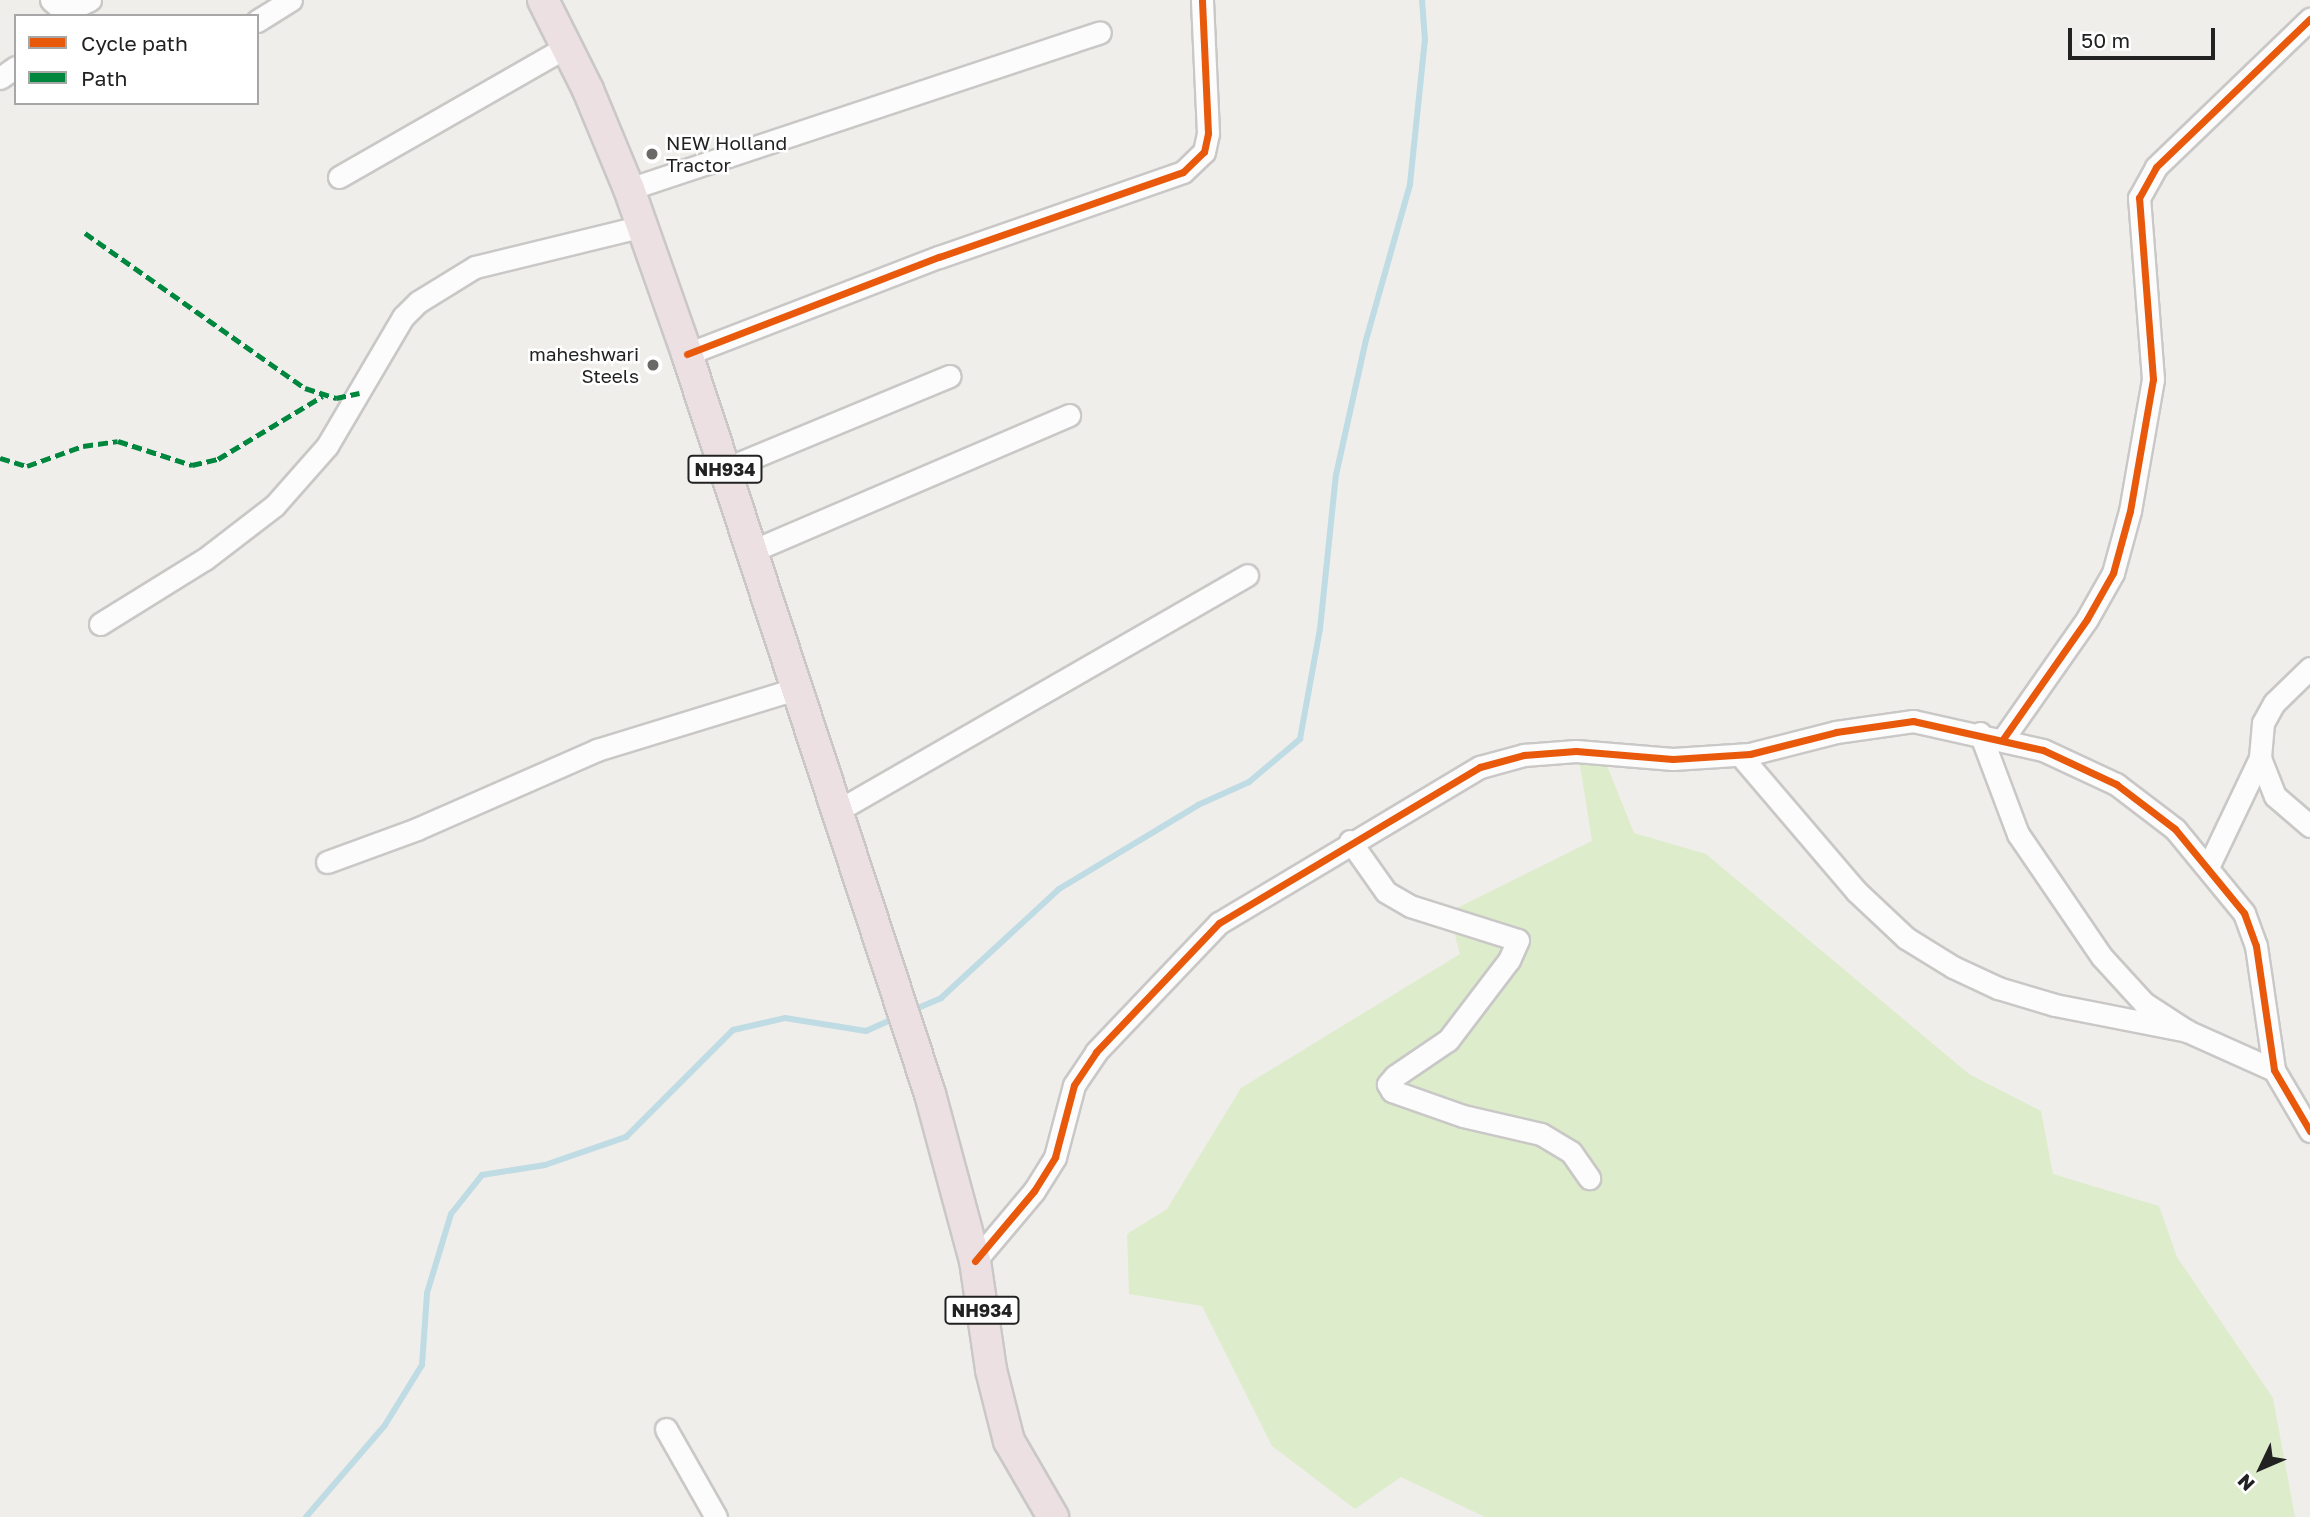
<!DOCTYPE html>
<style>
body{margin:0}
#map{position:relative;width:2310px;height:1517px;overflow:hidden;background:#f0eeeb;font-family:"Golos Text",sans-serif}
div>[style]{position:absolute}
.grass>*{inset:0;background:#ddeccb}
.stream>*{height:6px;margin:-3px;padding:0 3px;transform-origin:3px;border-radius:3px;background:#bfdbe3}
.roads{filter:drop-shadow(2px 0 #c9c8c7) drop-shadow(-2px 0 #c9c8c7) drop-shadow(0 2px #c9c8c7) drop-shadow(0 -2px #c9c8c7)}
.minor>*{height:21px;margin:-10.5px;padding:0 10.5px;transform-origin:10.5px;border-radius:10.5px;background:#fdfcfc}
.highway>*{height:30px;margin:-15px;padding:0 15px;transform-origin:15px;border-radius:15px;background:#ece0e2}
.quiet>*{height:5px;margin-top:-2.5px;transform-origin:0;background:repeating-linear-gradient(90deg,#00873e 0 10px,transparent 0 15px)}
.cycleway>*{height:7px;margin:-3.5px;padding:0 3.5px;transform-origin:3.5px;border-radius:3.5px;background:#e8590c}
.dots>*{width:19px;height:19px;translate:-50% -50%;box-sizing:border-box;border:4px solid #fff;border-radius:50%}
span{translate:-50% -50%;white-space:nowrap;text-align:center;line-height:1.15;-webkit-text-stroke:5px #fff;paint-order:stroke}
.shield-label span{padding:2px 5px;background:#fff;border:2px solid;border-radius:5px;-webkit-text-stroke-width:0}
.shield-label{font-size:18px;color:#222;font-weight:700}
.poi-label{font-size:19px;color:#222}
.left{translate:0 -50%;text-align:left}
.right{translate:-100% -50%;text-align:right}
.legend{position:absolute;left:14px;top:14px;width:245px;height:91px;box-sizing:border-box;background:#fff;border:2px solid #a7a7a7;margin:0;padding:9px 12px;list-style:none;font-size:21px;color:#222}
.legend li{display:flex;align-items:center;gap:14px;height:35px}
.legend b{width:35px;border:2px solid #a7a7a7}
.north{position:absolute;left:2226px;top:1433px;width:70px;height:70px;-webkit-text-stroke:5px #fff;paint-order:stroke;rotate:226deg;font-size:19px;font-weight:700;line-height:28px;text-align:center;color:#222}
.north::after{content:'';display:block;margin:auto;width:24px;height:32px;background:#222;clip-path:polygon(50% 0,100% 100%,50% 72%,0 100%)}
.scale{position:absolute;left:2068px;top:28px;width:147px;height:32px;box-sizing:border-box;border:4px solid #222;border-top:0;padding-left:9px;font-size:21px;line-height:24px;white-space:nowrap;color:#222;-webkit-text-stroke:5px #fff;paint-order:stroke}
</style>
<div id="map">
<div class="grass">
<div style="clip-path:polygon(1604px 758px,1634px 833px,1706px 854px,1969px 1074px,2041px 1111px,2053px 1174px,2159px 1206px,2177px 1257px,2273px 1398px,2295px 1517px,1485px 1517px,1401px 1477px,1355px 1509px,1272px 1446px,1202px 1306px,1129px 1294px,1127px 1234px,1167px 1209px,1241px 1088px,1460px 954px,1449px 912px,1592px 841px,1579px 759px)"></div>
</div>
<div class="stream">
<div style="left:911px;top:1011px;width:33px;rotate:-23deg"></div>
<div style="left:941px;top:998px;width:161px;rotate:-42.7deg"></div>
<div style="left:1059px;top:889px;width:162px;rotate:-31.1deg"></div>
<div style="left:1198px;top:805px;width:56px;rotate:-24.3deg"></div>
<div style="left:1249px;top:782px;width:67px;rotate:-40.1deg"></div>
<div style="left:1300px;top:739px;width:112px;rotate:-79.7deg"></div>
<div style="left:1320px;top:629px;width:155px;rotate:-84.1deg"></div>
<div style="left:1336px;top:475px;width:138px;rotate:-77.5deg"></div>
<div style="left:1366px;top:340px;width:162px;rotate:-74.2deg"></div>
<div style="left:1410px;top:184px;width:145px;rotate:-84.1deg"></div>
<div style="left:1425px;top:40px;width:40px;rotate:-94.3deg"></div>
<div style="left:306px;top:1517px;width:121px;rotate:-49.3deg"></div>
<div style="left:385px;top:1425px;width:70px;rotate:-58.3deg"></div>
<div style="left:422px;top:1365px;width:72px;rotate:-86deg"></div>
<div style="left:427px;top:1293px;width:83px;rotate:-73.1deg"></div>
<div style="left:451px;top:1214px;width:50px;rotate:-51.5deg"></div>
<div style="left:482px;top:1175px;width:64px;rotate:-9deg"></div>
<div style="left:545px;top:1165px;width:86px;rotate:-19.1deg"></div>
<div style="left:626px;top:1137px;width:151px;rotate:-45deg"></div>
<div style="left:733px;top:1030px;width:53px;rotate:-13deg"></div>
<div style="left:785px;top:1018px;width:82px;rotate:9.1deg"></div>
<div style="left:866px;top:1031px;width:35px;rotate:-24deg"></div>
</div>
<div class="roads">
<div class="minor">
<div style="left:51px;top:0;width:18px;rotate:41deg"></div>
<div style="left:65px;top:12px;width:28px;rotate:-26deg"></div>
<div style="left:257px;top:21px;width:40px;rotate:-32deg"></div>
<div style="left:0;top:78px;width:19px;rotate:-35deg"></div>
<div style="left:339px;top:177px;width:262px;rotate:-29.8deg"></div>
<div style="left:629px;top:189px;width:496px;rotate:-18.4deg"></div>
<div style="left:687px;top:354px;width:270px;rotate:-21.1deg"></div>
<div style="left:939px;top:257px;width:258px;rotate:-19.2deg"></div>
<div style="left:1183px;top:172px;width:29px;rotate:-44deg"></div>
<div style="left:1204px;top:152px;width:19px;rotate:-78deg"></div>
<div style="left:1208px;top:133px;width:133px;rotate:-92.6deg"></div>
<div style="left:725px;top:469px;width:243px;rotate:-22.5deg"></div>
<div style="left:752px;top:551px;width:345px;rotate:-23.2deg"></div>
<div style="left:100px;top:624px;width:123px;rotate:-31.8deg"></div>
<div style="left:205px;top:559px;width:88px;rotate:-37.6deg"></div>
<div style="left:275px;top:505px;width:79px;rotate:-48.6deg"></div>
<div style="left:327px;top:446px;width:150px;rotate:-59.5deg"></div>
<div style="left:403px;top:317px;width:21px;rotate:-45deg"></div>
<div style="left:418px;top:302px;width:67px;rotate:-31.6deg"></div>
<div style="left:475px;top:267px;width:173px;rotate:-13.7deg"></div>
<div style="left:2310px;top:668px;width:50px;rotate:135.8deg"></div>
<div style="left:2274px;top:703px;width:23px;rotate:119deg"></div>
<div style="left:2263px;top:723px;width:35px;rotate:95deg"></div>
<div style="left:2260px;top:758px;width:41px;rotate:68.5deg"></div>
<div style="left:2275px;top:796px;width:46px;rotate:40.6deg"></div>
<div style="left:1980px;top:733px;width:108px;rotate:69.4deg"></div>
<div style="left:2018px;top:834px;width:149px;rotate:55.7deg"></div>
<div style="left:2102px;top:957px;width:62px;rotate:47.6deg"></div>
<div style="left:2144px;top:1003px;width:51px;rotate:33.1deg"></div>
<div style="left:2187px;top:1031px;width:95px;rotate:24.1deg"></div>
<div style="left:2003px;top:739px;width:146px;rotate:-55deg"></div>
<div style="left:2087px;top:619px;width:53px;rotate:-60.5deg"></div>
<div style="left:2113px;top:573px;width:64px;rotate:-74.7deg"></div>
<div style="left:2130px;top:511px;width:134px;rotate:-80.1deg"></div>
<div style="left:2153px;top:379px;width:182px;rotate:-94.4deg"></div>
<div style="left:2139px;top:198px;width:35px;rotate:-61deg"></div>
<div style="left:2156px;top:167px;width:214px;rotate:-43.9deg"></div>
<div style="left:1740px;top:755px;width:179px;rotate:49.5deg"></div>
<div style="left:1856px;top:891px;width:69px;rotate:43.2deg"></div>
<div style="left:1906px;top:938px;width:55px;rotate:31.7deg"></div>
<div style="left:1953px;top:967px;width:50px;rotate:25deg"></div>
<div style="left:1998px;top:988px;width:59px;rotate:16.6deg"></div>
<div style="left:2055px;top:1005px;width:135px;rotate:11.1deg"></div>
<div style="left:837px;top:811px;width:473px;rotate:-29.9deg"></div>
<div style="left:1350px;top:841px;width:62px;rotate:54.8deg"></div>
<div style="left:1386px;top:892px;width:28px;rotate:30deg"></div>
<div style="left:1410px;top:906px;width:113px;rotate:17.5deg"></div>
<div style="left:1518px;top:940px;width:22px;rotate:114deg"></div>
<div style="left:1509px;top:960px;width:101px;rotate:127.3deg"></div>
<div style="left:1448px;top:1040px;width:64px;rotate:145.8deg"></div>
<div style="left:1395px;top:1076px;width:11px;rotate:131deg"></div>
<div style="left:1388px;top:1084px;width:8px;rotate:60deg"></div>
<div style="left:1392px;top:1091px;width:75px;rotate:19.4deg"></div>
<div style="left:1463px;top:1116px;width:80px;rotate:13deg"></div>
<div style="left:1541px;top:1134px;width:35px;rotate:31deg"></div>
<div style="left:1571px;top:1152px;width:32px;rotate:55deg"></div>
<div style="left:327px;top:862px;width:96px;rotate:-20.1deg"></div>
<div style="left:417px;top:829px;width:197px;rotate:-23.7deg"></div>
<div style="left:597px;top:750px;width:211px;rotate:-17.1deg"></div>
<div style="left:2209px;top:865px;width:119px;rotate:-64.5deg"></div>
<div style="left:975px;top:1261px;width:92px;rotate:-49.9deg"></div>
<div style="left:1034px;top:1191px;width:40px;rotate:-58deg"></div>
<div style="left:1055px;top:1157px;width:74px;rotate:-75.2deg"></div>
<div style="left:1074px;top:1085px;width:40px;rotate:-56deg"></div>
<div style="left:1096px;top:1052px;width:178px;rotate:-46.4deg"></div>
<div style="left:1219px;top:923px;width:304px;rotate:-30.9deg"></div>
<div style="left:1480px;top:767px;width:46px;rotate:-15.3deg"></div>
<div style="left:1524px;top:755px;width:52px;rotate:-4.4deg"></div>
<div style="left:1576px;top:751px;width:97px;rotate:4.7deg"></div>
<div style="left:1673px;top:759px;width:77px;rotate:-3.7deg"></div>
<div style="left:1750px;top:754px;width:89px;rotate:-14.3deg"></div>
<div style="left:1836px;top:732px;width:78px;rotate:-8.1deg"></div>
<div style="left:1913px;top:721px;width:133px;rotate:12.6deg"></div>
<div style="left:2043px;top:750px;width:81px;rotate:25deg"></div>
<div style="left:2116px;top:784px;width:74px;rotate:37.3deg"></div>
<div style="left:2175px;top:829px;width:109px;rotate:50.6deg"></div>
<div style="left:2244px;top:913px;width:35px;rotate:70deg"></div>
<div style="left:2256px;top:946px;width:125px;rotate:81.7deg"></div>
<div style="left:2274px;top:1070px;width:71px;rotate:59.5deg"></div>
<div style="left:666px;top:1429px;width:101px;rotate:60.4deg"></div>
</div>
<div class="highway">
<div style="left:543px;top:0;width:101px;rotate:63.4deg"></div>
<div style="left:588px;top:90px;width:107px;rotate:67.5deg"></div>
<div style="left:629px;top:189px;width:175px;rotate:70.6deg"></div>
<div style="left:687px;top:354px;width:779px;rotate:71.82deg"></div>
<div style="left:930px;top:1094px;width:173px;rotate:74.9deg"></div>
<div style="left:975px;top:1261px;width:110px;rotate:81.6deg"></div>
<div style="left:991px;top:1370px;width:73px;rotate:75.8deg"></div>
<div style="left:1009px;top:1441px;width:88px;rotate:59.9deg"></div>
</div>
</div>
<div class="quiet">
<div style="left:85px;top:233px;width:269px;rotate:35.2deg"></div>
<div style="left:305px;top:388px;width:33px;rotate:18deg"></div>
<div style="left:336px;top:398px;width:24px;rotate:-12deg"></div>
<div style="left:0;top:458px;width:28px;rotate:17deg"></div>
<div style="left:27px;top:466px;width:59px;rotate:-19.7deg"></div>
<div style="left:83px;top:446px;width:35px;rotate:-8deg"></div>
<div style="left:118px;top:441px;width:78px;rotate:18deg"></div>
<div style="left:192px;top:465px;width:27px;rotate:-13deg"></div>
<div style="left:218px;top:459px;width:122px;rotate:-31deg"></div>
</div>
<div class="cycleway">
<div style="left:687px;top:354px;width:270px;rotate:-21.1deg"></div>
<div style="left:939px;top:257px;width:258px;rotate:-19.2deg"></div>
<div style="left:1183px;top:172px;width:29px;rotate:-44deg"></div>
<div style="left:1204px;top:152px;width:19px;rotate:-78deg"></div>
<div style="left:1208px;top:133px;width:133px;rotate:-92.6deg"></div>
<div style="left:2003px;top:739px;width:146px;rotate:-55deg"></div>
<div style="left:2087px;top:619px;width:53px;rotate:-60.5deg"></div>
<div style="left:2113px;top:573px;width:64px;rotate:-74.7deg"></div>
<div style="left:2130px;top:511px;width:134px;rotate:-80.1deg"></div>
<div style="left:2153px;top:379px;width:182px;rotate:-94.4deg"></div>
<div style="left:2139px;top:198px;width:35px;rotate:-61deg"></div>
<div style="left:2156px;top:167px;width:214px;rotate:-43.9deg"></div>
<div style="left:975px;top:1261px;width:92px;rotate:-49.9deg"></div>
<div style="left:1034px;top:1191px;width:40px;rotate:-58deg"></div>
<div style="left:1055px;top:1157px;width:74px;rotate:-75.2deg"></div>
<div style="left:1074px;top:1085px;width:40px;rotate:-56deg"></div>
<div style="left:1096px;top:1052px;width:178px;rotate:-46.4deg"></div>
<div style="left:1219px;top:923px;width:304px;rotate:-30.9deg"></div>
<div style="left:1480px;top:767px;width:46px;rotate:-15.3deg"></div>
<div style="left:1524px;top:755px;width:52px;rotate:-4.4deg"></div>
<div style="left:1576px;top:751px;width:97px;rotate:4.7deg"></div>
<div style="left:1673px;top:759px;width:77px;rotate:-3.7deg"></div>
<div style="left:1750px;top:754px;width:89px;rotate:-14.3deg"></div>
<div style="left:1836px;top:732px;width:78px;rotate:-8.1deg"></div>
<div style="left:1913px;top:721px;width:133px;rotate:12.6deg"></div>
<div style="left:2043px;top:750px;width:81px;rotate:25deg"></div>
<div style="left:2116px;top:784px;width:74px;rotate:37.3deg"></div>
<div style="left:2175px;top:829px;width:109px;rotate:50.6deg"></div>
<div style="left:2244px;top:913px;width:35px;rotate:70deg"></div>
<div style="left:2256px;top:946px;width:125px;rotate:81.7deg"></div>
<div style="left:2274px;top:1070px;width:71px;rotate:59.5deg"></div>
</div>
<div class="dots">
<div style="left:652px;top:154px;background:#6a6968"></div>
<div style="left:653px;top:365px;background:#6a6968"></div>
</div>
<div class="shield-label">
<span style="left:725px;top:469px">NH934</span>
<span style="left:982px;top:1310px">NH934</span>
</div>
<div class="poi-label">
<span class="left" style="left:666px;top:154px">NEW Holland<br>Tractor</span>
<span class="right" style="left:639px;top:365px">maheshwari<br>Steels</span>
</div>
<ul class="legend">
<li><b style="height:9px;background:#e8590c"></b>Cycle path</li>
<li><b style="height:9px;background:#00873e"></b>Path</li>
</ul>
<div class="north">N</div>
<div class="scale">50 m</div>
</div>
